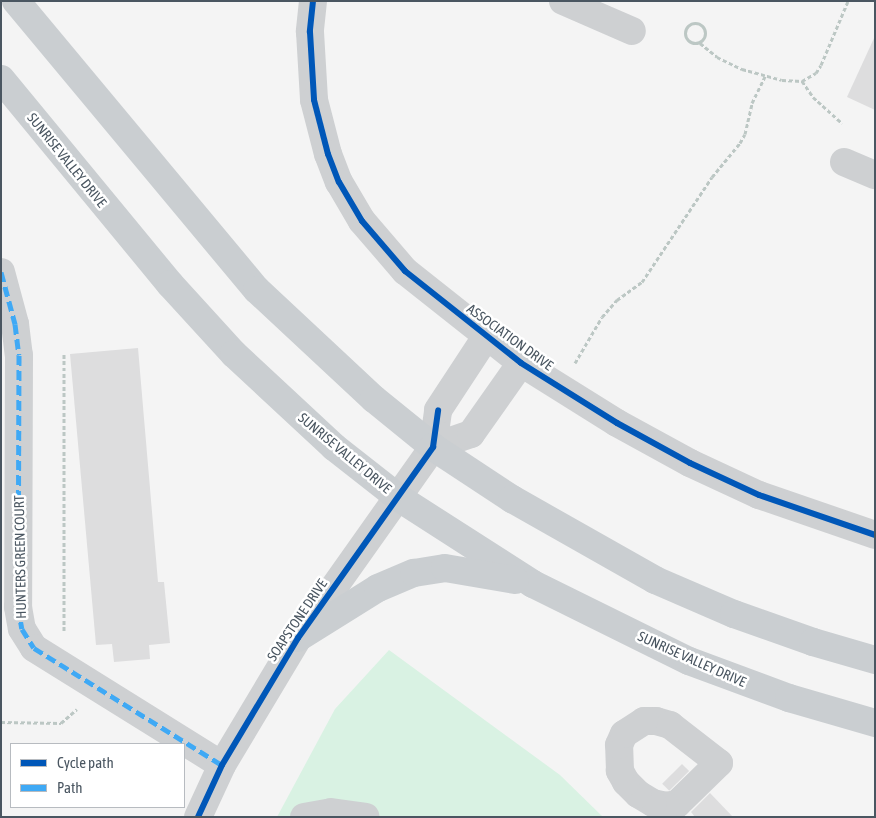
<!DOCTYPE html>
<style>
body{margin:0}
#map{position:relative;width:876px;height:818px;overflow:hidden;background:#f4f4f4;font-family:"Asap Condensed",sans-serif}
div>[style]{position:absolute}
.green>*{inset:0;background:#d9f2e3}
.building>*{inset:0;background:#ddddde;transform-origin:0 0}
.path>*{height:3px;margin-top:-1.5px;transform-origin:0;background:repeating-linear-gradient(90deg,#bcc7c4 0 4px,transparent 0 6.5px)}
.path>.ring{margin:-1.5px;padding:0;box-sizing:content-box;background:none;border:3px solid #bcc7c4;border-radius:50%}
.minor>*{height:28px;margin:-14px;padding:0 14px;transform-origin:14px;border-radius:14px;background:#ced0d2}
.major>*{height:28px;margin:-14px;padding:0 14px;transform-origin:14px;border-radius:14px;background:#caced1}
.quiet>*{height:5px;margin-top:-2.5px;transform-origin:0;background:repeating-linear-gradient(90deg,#3fa9f5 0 10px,transparent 0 15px)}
.cycleway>*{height:6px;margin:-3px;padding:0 3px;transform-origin:3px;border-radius:3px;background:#0057b8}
span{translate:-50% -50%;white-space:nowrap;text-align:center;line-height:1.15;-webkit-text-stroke:5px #fff;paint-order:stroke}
.street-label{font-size:14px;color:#4a5661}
.frame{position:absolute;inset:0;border:2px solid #4a5661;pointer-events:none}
.legend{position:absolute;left:10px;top:743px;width:175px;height:65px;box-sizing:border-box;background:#fff;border:1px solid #b7bbc0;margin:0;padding:6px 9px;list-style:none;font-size:15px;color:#4a5661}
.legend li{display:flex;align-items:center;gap:10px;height:25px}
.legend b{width:25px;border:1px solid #b7bbc0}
</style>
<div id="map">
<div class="green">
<div style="clip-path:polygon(389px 650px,560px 775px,603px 817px,277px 817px,335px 709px)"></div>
</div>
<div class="building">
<div style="clip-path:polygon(875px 36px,875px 110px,847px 97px)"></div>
<div style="clip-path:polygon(138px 348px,158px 582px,164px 582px,170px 643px,149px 645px,150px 659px,114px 662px,112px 644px,96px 645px,70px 354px)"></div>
<div style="left:682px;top:764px;width:10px;height:28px;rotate:45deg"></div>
<div style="clip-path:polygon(710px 793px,733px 817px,695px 817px,691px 812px)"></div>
</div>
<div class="path">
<div class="ring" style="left:685px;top:23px;width:17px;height:17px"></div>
<div style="left:700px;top:43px;width:22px;rotate:39deg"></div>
<div style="left:717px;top:57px;width:28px;rotate:26deg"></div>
<div style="left:742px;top:69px;width:41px;rotate:15.4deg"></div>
<div style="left:782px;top:80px;width:20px;rotate:3deg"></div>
<div style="left:802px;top:81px;width:16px;rotate:-30deg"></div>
<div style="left:816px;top:73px;width:9px;rotate:-58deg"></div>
<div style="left:821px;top:65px;width:69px;rotate:-67.1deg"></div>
<div style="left:802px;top:81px;width:19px;rotate:55deg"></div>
<div style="left:813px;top:97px;width:39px;rotate:42deg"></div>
<div style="left:64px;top:354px;width:277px;rotate:90deg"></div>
<div style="left:575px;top:363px;width:53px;rotate:-59.6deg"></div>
<div style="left:602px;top:317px;width:23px;rotate:-49deg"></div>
<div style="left:617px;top:300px;width:31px;rotate:-36deg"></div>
<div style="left:642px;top:282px;width:126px;rotate:-56.3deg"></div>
<div style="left:712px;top:177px;width:44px;rotate:-50.5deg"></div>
<div style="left:740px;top:143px;width:10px;rotate:-61deg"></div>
<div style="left:745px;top:134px;width:32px;rotate:-77deg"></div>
<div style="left:752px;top:103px;width:30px;rotate:-64deg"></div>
<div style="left:1px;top:722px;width:60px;rotate:1deg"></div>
<div style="left:61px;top:723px;width:21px;rotate:-41deg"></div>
</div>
<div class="minor">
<div style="left:313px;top:1px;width:31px;rotate:96deg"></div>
<div style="left:310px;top:32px;width:68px;rotate:86.6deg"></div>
<div style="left:314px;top:100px;width:56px;rotate:75.5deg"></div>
<div style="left:328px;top:154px;width:30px;rotate:69deg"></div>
<div style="left:339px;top:182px;width:45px;rotate:59.5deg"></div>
<div style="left:362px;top:221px;width:66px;rotate:49.3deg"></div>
<div style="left:405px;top:271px;width:148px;rotate:38.4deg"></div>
<div style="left:521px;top:363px;width:113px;rotate:32deg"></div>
<div style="left:617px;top:423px;width:83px;rotate:28.7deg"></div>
<div style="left:690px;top:463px;width:76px;rotate:24.9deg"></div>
<div style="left:759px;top:495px;width:123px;rotate:19deg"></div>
<div style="left:563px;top:1px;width:75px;rotate:23.5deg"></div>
<div style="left:844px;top:162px;width:34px;rotate:23deg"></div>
<div style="left:1px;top:272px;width:54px;rotate:74.9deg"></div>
<div style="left:15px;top:324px;width:31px;rotate:83deg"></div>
<div style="left:19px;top:355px;width:252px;rotate:90.2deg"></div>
<div style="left:18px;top:607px;width:22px;rotate:80deg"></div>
<div style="left:22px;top:629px;width:22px;rotate:58deg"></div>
<div style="left:34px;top:648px;width:221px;rotate:31.9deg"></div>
<div style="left:433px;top:447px;width:40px;rotate:-18.9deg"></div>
<div style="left:471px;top:434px;width:87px;rotate:-54.8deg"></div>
<div style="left:644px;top:721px;width:12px"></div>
<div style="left:656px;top:721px;width:15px;rotate:16deg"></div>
<div style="left:670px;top:725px;width:62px;rotate:37.8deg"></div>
<div style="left:719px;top:763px;width:59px;rotate:135.7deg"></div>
<div style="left:677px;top:804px;width:11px;rotate:170deg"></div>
<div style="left:666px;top:806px;width:13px;rotate:-167deg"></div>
<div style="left:653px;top:803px;width:17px;rotate:-149deg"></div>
<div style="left:638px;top:794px;width:17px;rotate:-135deg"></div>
<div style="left:626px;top:782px;width:13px;rotate:-119deg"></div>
<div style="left:620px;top:771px;width:26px;rotate:-92deg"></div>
<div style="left:619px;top:745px;width:12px;rotate:-66deg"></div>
<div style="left:624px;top:734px;width:24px;rotate:-33deg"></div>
<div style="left:198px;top:817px;width:57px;rotate:-65.2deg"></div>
<div style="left:222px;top:765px;width:148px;rotate:-59.1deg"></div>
<div style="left:298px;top:638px;width:234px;rotate:-54.7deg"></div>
<div style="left:433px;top:447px;width:37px;rotate:-82deg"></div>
<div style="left:438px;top:410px;width:87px;rotate:-56.7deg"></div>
<div style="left:304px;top:817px;width:27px;rotate:-10deg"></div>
<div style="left:331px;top:812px;width:35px;rotate:8deg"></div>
</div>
<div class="major">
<div style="left:16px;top:1px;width:376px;rotate:50.2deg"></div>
<div style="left:257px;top:290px;width:160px;rotate:43deg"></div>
<div style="left:374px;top:399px;width:76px;rotate:39.1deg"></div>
<div style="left:433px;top:447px;width:95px;rotate:33.4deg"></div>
<div style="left:512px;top:499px;width:164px;rotate:29.5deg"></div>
<div style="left:655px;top:580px;width:86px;rotate:23.3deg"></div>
<div style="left:734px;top:614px;width:84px;rotate:19.5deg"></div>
<div style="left:813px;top:642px;width:65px;rotate:16.2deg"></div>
<div style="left:1px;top:79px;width:266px;rotate:50.5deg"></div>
<div style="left:170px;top:284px;width:95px;rotate:47.6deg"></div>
<div style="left:234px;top:354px;width:137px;rotate:42.9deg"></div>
<div style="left:334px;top:447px;width:83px;rotate:38.1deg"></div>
<div style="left:399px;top:498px;width:159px;rotate:32.7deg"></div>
<div style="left:533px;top:584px;width:174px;rotate:26.3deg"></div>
<div style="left:689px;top:661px;width:107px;rotate:20.3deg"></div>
<div style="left:789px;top:698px;width:90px;rotate:16.2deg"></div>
<div style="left:298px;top:638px;width:94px;rotate:-32deg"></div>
<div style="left:378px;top:588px;width:39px;rotate:-23deg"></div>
<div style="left:414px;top:573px;width:31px;rotate:-9deg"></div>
<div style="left:445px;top:568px;width:71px;rotate:9.7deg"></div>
</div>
<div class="quiet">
<div style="left:1px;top:272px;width:54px;rotate:74.9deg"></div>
<div style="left:15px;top:324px;width:31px;rotate:83deg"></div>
<div style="left:19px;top:355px;width:252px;rotate:90.2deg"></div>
<div style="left:18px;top:607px;width:22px;rotate:80deg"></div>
<div style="left:22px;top:629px;width:22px;rotate:58deg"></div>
<div style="left:34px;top:648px;width:221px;rotate:31.9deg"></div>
</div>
<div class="cycleway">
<div style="left:313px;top:1px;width:31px;rotate:96deg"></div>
<div style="left:310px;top:32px;width:68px;rotate:86.6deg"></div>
<div style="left:314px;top:100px;width:56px;rotate:75.5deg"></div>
<div style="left:328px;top:154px;width:30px;rotate:69deg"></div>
<div style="left:339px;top:182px;width:45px;rotate:59.5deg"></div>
<div style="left:362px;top:221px;width:66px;rotate:49.3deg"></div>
<div style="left:405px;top:271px;width:148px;rotate:38.4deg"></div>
<div style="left:521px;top:363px;width:113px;rotate:32deg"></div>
<div style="left:617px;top:423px;width:83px;rotate:28.7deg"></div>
<div style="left:690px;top:463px;width:76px;rotate:24.9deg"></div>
<div style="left:759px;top:495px;width:123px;rotate:19deg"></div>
<div style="left:198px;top:817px;width:57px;rotate:-65.2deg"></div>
<div style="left:222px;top:765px;width:148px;rotate:-59.1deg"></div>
<div style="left:298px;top:638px;width:234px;rotate:-54.7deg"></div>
<div style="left:433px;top:447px;width:37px;rotate:-82deg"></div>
</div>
<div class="street-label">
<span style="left:67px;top:160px;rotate:51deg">SUNRISE VALLEY DRIVE</span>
<span style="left:510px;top:337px;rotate:36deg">ASSOCIATION DRIVE</span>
<span style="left:345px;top:453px;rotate:40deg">SUNRISE VALLEY DRIVE</span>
<span style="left:20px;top:557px;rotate:-91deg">HUNTERS GREEN COURT</span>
<span style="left:297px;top:620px;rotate:-56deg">SOAPSTONE DRIVE</span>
<span style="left:692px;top:659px;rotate:24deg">SUNRISE VALLEY DRIVE</span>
</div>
<div class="frame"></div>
<ul class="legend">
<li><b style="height:6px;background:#0057b8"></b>Cycle path</li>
<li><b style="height:6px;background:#3fa9f5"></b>Path</li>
</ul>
</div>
